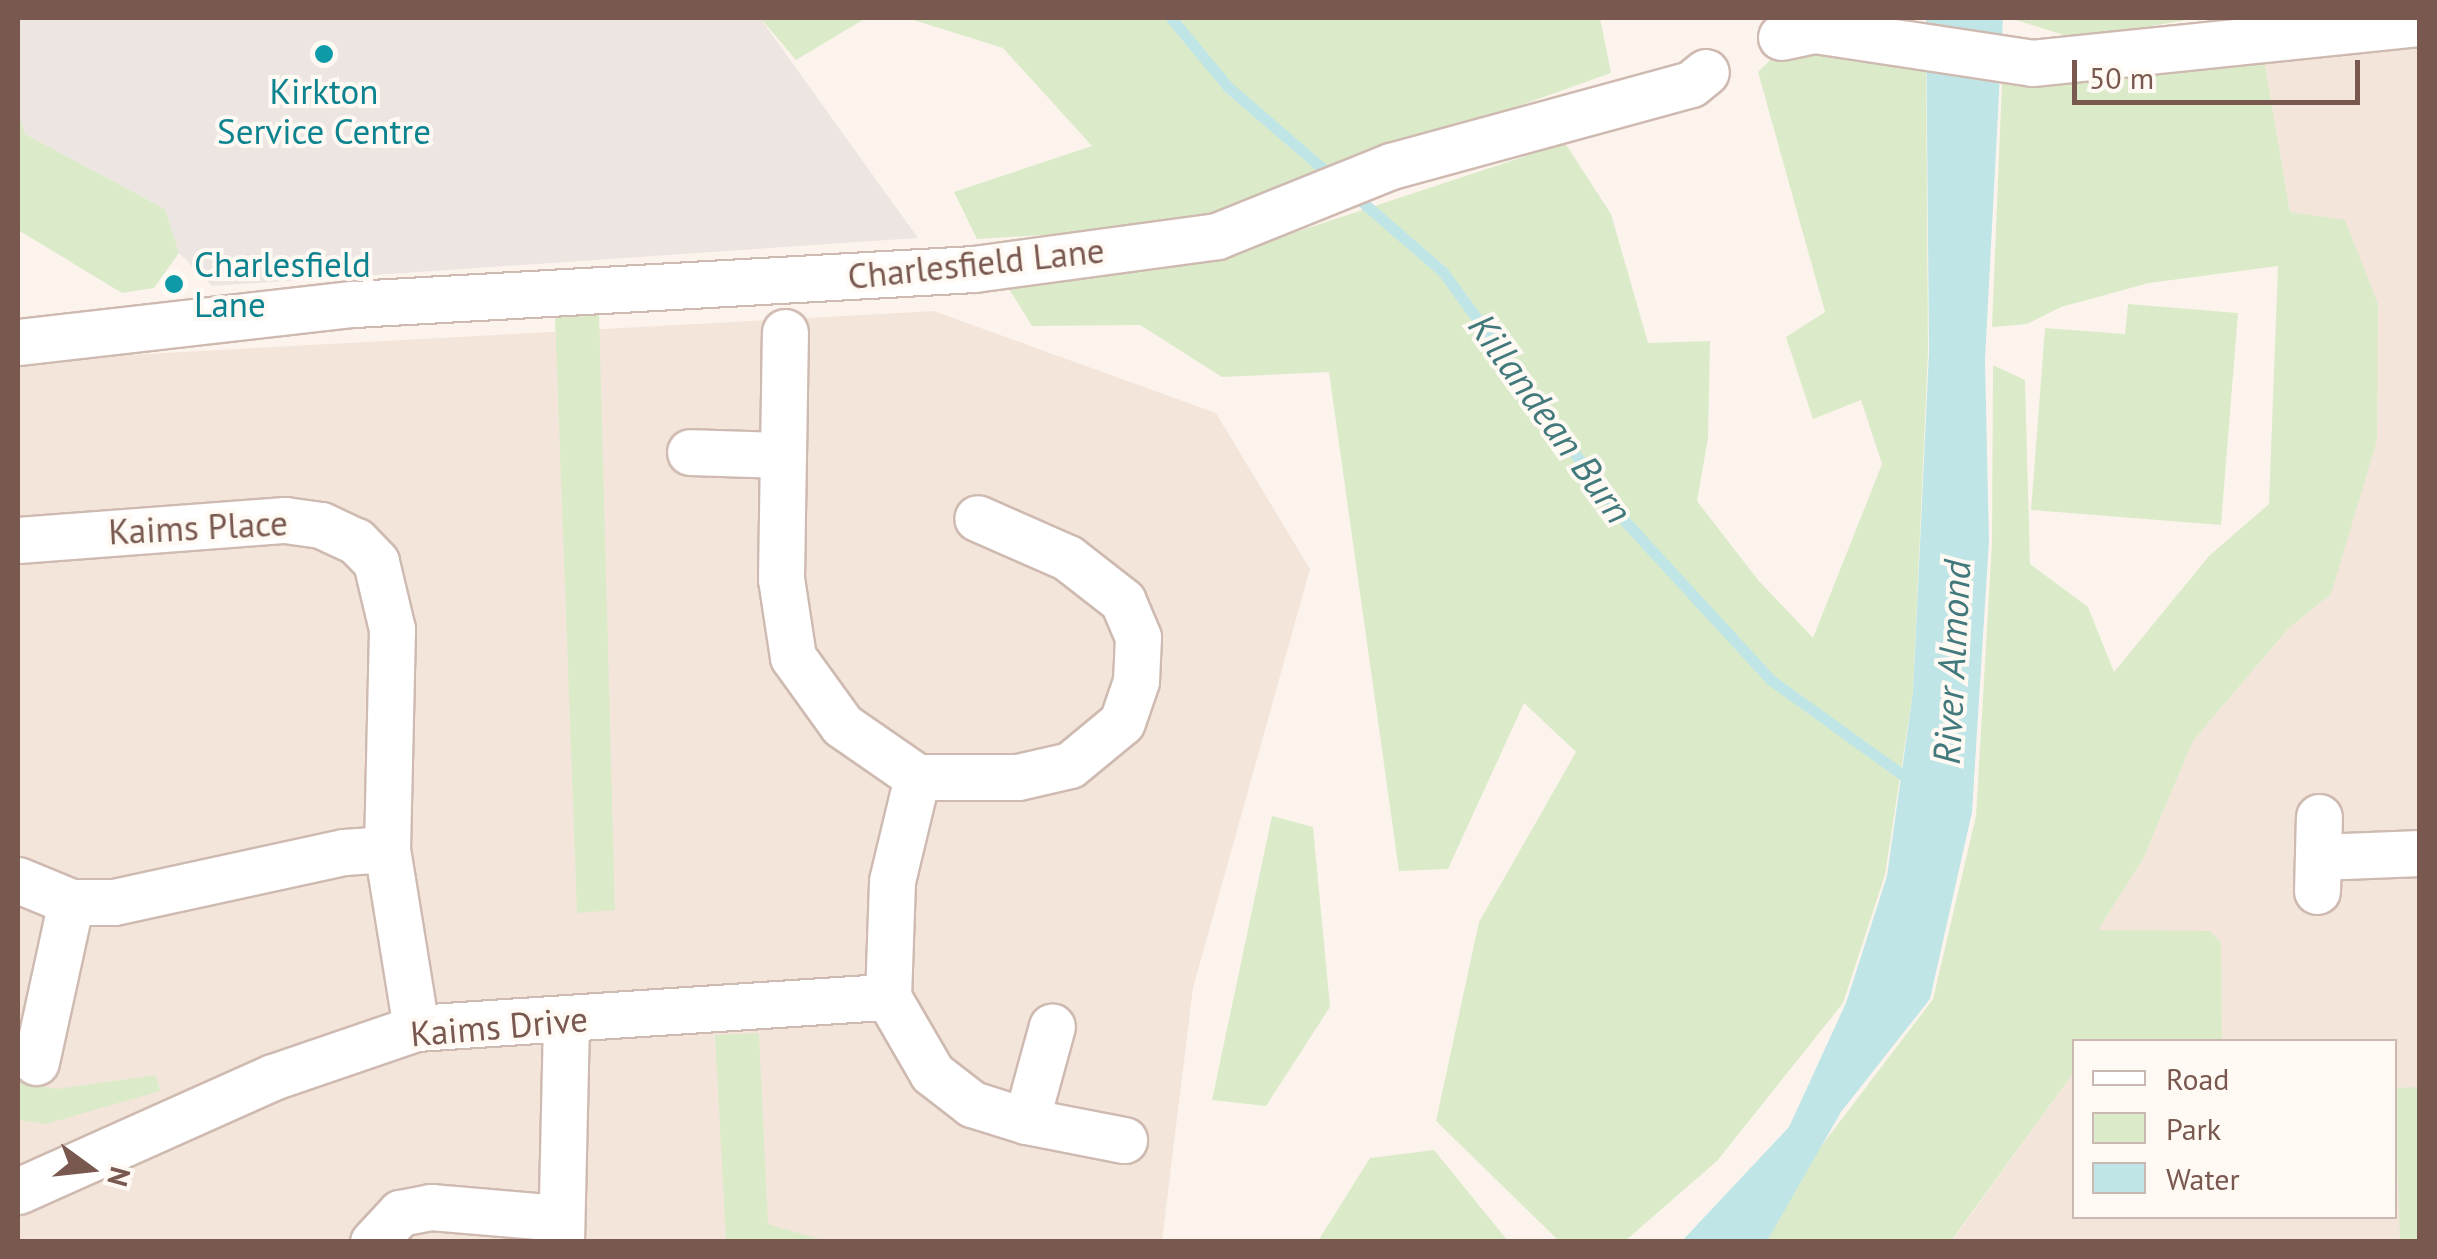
<!DOCTYPE html>
<style>
body{margin:0}
#map{position:relative;width:2437px;height:1259px;overflow:hidden;background:#fcf4ec;font-family:"PT Sans",sans-serif}
div>[style]{position:absolute}
.residential>*{inset:0;background:#f4e5db}
.industrial>*{inset:0;background:#ede5e1}
.green>*{inset:0;background:#dbebca}
.water>*{inset:0;background:#c0e5e6}
.stream>*{height:11px;margin:-5.5px;padding:0 5.5px;transform-origin:5.5px;border-radius:5.5px;background:#c0e5e6}
.roads{filter:drop-shadow(2px 0 #cfbab1) drop-shadow(-2px 0 #cfbab1) drop-shadow(0 2px #cfbab1) drop-shadow(0 -2px #cfbab1)}
.minor>*{height:45px;margin:-22.5px;padding:0 22.5px;transform-origin:22.5px;border-radius:22.5px;background:#fff}
.dots>*{width:28px;height:28px;translate:-50% -50%;box-sizing:border-box;border:5px solid #fff9f3;border-radius:50%}
span{translate:-50% -50%;white-space:nowrap;text-align:center;line-height:1.15;-webkit-text-stroke:8px #fff9f3;paint-order:stroke}
.culture-label{font-size:35px;color:#0d838f}
.left{translate:0 -50%;text-align:left}
.street-label{font-size:35px;color:#78584f}
.water-label{font-size:38px;color:#42797c;font-style:italic}
.frame{position:absolute;inset:0;border:20px solid #78584f;pointer-events:none}
.legend{position:absolute;left:2072px;top:1039px;width:325px;height:180px;box-sizing:border-box;background:#fff9f3;border:2px solid #c9b9b1;margin:0;padding:12px 18px;list-style:none;font-size:30px;color:#78584f}
.legend li{display:flex;align-items:center;gap:20px;height:50px}
.legend b{width:50px;border:2px solid #c9b9b1}
.north{position:absolute;left:40px;top:1119px;width:100px;height:100px;-webkit-text-stroke:8px #fff9f3;paint-order:stroke;rotate:105deg;font-size:28px;font-weight:700;line-height:40px;text-align:center;color:#78584f}
.north::after{content:'';display:block;margin:auto;width:35px;height:45px;background:#78584f;clip-path:polygon(50% 0,100% 100%,50% 72%,0 100%)}
.scale{position:absolute;left:2072px;top:60px;width:288px;height:45px;box-sizing:border-box;border:5px solid #78584f;border-top:0;padding-left:12px;font-size:30px;line-height:35px;white-space:nowrap;color:#78584f;-webkit-text-stroke:8px #fff9f3;paint-order:stroke}
</style>
<div id="map">
<div class="residential">
<div style="clip-path:polygon(2213px 18px,2419px 18px,2419px 1241px,1951px 1242px,2074px 1072px,2074px 1216px,2394px 1216px,2394px 1042px,2222px 1041px,2221px 942px,2097px 931px,2143px 859px,2193px 741px,2288px 629px,2331px 594px,2290px 212px,2264px 60px,2216px 64px)"></div>
<div style="clip-path:polygon(934px 311px,1216px 413px,1310px 569px,1193px 988px,1162px 1241px,18px 1242px,18px 361px)"></div>
</div>
<div class="industrial">
<div style="clip-path:polygon(18px 18px,760px 18px,918px 238px,212px 286px,179px 253px,165px 209px,25px 134px,18px 112px)"></div>
</div>
<div class="green">
<div style="clip-path:polygon(760px 18px,866px 18px,796px 60px)"></div>
<div style="clip-path:polygon(907px 18px,1600px 18px,1611px 73px,1179px 227px,977px 239px,954px 192px,1092px 146px,1003px 48px)"></div>
<div style="clip-path:polygon(2010px 18px,2198px 18px,2076px 39px)"></div>
<div style="clip-path:polygon(1786px 44px,1926px 64px,1928px 352px,1913px 692px,1885px 875px,1843px 1003px,1717px 1161px,1625px 1241px,1559px 1241px,1436px 1121px,1479px 922px,1576px 752px,1524px 703px,1448px 869px,1399px 871px,1329px 372px,1222px 377px,1140px 325px,1032px 326px,1001px 276px,1253px 246px,1565px 143px,1611px 214px,1648px 343px,1710px 341px,1708px 438px,1697px 501px,1758px 580px,1813px 638px,1882px 464px,1861px 400px,1813px 419px,1786px 337px,1825px 312px,1758px 72px)"></div>
<div style="clip-path:polygon(2264px 59px,2290px 212px,2345px 220px,2378px 304px,2377px 440px,2331px 594px,2288px 629px,2193px 741px,2143px 859px,2098px 930px,2210px 931px,2221px 942px,2222px 1041px,2074px 1042px,2074px 1072px,1951px 1241px,1728px 1242px,1778px 1203px,1933px 999px,1976px 816px,1992px 542px,1993px 365px,2025px 380px,2030px 564px,2088px 607px,2114px 672px,2209px 556px,2269px 504px,2278px 266px,2149px 283px,2061px 307px,2027px 324px,1992px 327px,2002px 82px)"></div>
<div style="clip-path:polygon(18px 112px,25px 134px,165px 209px,179px 253px,154px 288px,122px 293px,18px 230px)"></div>
<div style="clip-path:polygon(2128px 304px,2238px 313px,2221px 525px,2031px 510px,2045px 328px,2125px 334px)"></div>
<div style="clip-path:polygon(599px 312px,615px 910px,577px 913px,555px 317px)"></div>
<div style="clip-path:polygon(1272px 816px,1313px 827px,1330px 1007px,1266px 1106px,1212px 1100px)"></div>
<div style="clip-path:polygon(759px 1033px,768px 1224px,826px 1241px,726px 1241px,715px 1035px)"></div>
<div style="clip-path:polygon(156px 1075px,160px 1091px,46px 1124px,18px 1120px,18px 1081px,56px 1089px)"></div>
<div style="clip-path:polygon(2419px 1087px,2419px 1241px,2400px 1241px,2395px 1088px)"></div>
<div style="clip-path:polygon(1434px 1150px,1508px 1241px,1318px 1241px,1370px 1158px)"></div>
</div>
<div class="water">
<div style="clip-path:polygon(1926px 18px,2003px 18px,1985px 360px,1989px 541px,1972px 812px,1930px 999px,1841px 1112px,1767px 1241px,1681px 1242px,1789px 1127px,1846px 1003px,1887px 876px,1913px 692px,1929px 352px)"></div>
</div>
<div class="stream">
<div style="left:1171px;top:18px;width:89px;rotate:50.4deg"></div>
<div style="left:1228px;top:87px;width:141px;rotate:40.7deg"></div>
<div style="left:1353px;top:194px;width:119px;rotate:40.9deg"></div>
<div style="left:1443px;top:272px;width:304px;rotate:54deg"></div>
<div style="left:1622px;top:518px;width:220px;rotate:47.4deg"></div>
<div style="left:1771px;top:680px;width:173px;rotate:35.8deg"></div>
</div>
<div class="roads">
<div class="minor">
<div style="left:1781px;top:37px;width:35px;rotate:-12deg"></div>
<div style="left:1815px;top:30px;width:219px;rotate:8.6deg"></div>
<div style="left:2032px;top:63px;width:390px;rotate:-5.9deg"></div>
<div style="left:18px;top:342px;width:338px;rotate:-6.5deg"></div>
<div style="left:354px;top:304px;width:621px;rotate:-3.23deg"></div>
<div style="left:974px;top:269px;width:245px;rotate:-7.7deg"></div>
<div style="left:1217px;top:236px;width:188px;rotate:-21.9deg"></div>
<div style="left:1391px;top:166px;width:311px;rotate:-15.3deg"></div>
<div style="left:1691px;top:84px;width:19px;rotate:-39deg"></div>
<div style="left:783px;top:455px;width:123px;rotate:-89.1deg"></div>
<div style="left:18px;top:540px;width:268px;rotate:-4.3deg"></div>
<div style="left:285px;top:520px;width:36px;rotate:8deg"></div>
<div style="left:321px;top:525px;width:38px;rotate:25deg"></div>
<div style="left:356px;top:541px;width:29px;rotate:46deg"></div>
<div style="left:376px;top:562px;width:69px;rotate:76.6deg"></div>
<div style="left:392px;top:629px;width:220px;rotate:91.3deg"></div>
<div style="left:387px;top:849px;width:181px;rotate:80.8deg"></div>
<div style="left:917px;top:777px;width:101px"></div>
<div style="left:1018px;top:777px;width:53px;rotate:-13deg"></div>
<div style="left:1070px;top:765px;width:67px;rotate:-39.6deg"></div>
<div style="left:1122px;top:722px;width:43px;rotate:-71.1deg"></div>
<div style="left:1136px;top:681px;width:44px;rotate:-87.4deg"></div>
<div style="left:1138px;top:637px;width:39px;rotate:-113deg"></div>
<div style="left:1123px;top:601px;width:70px;rotate:-142deg"></div>
<div style="left:1068px;top:558px;width:99px;rotate:-156.3deg"></div>
<div style="left:2318px;top:857px;width:102px;rotate:-2.2deg"></div>
<div style="left:18px;top:880px;width:57px;rotate:22.5deg"></div>
<div style="left:71px;top:902px;width:43px"></div>
<div style="left:114px;top:902px;width:235px;rotate:-12.3deg"></div>
<div style="left:344px;top:852px;width:43px;rotate:-4deg"></div>
<div style="left:2317px;top:891px;width:74px;rotate:-88.5deg"></div>
<div style="left:888px;top:997px;width:88px;rotate:59.9deg"></div>
<div style="left:932px;top:1073px;width:51px;rotate:37.8deg"></div>
<div style="left:972px;top:1104px;width:57px;rotate:17.5deg"></div>
<div style="left:1026px;top:1121px;width:98px;rotate:-74.7deg"></div>
<div style="left:36px;top:1062px;width:164px;rotate:-77.7deg"></div>
<div style="left:1026px;top:1121px;width:100px;rotate:11deg"></div>
<div style="left:18px;top:1191px;width:279px;rotate:-24.1deg"></div>
<div style="left:273px;top:1077px;width:151px;rotate:-18.9deg"></div>
<div style="left:416px;top:1028px;width:473px;rotate:-3.8deg"></div>
<div style="left:888px;top:997px;width:116px;rotate:-88deg"></div>
<div style="left:892px;top:881px;width:107px;rotate:-76.5deg"></div>
<div style="left:917px;top:777px;width:91px;rotate:-145.3deg"></div>
<div style="left:842px;top:725px;width:84px;rotate:-125.8deg"></div>
<div style="left:793px;top:657px;width:79px;rotate:-98.7deg"></div>
<div style="left:781px;top:579px;width:124px;rotate:-89.1deg"></div>
<div style="left:783px;top:455px;width:93px;rotate:-178.2deg"></div>
<div style="left:373px;top:1242px;width:40px;rotate:-47deg"></div>
<div style="left:400px;top:1213px;width:32px;rotate:-11deg"></div>
<div style="left:431px;top:1207px;width:128px;rotate:4.9deg"></div>
<div style="left:561px;top:1242px;width:222px;rotate:-88.7deg"></div>
</div>
</div>
<div class="dots">
<div style="left:324px;top:54px;background:#0f9aa8"></div>
<div style="left:174px;top:284px;background:#0f9aa8"></div>
</div>
<div class="culture-label">
<span style="left:324px;top:111px">Kirkton<br>Service Centre</span>
<span class="left" style="left:194px;top:284px">Charlesfield<br>Lane</span>
</div>
<div class="street-label">
<span style="left:976px;top:263px;rotate:-6deg">Charlesfield Lane</span>
<span style="left:198px;top:527px;rotate:-3deg">Kaims Place</span>
<span style="left:499px;top:1026px;rotate:-5deg">Kaims Drive</span>
</div>
<div class="water-label">
<span style="left:1551px;top:418px;rotate:54deg">Killandean Burn</span>
<span style="left:1951px;top:662px;rotate:-87deg">River Almond</span>
</div>
<div class="frame"></div>
<ul class="legend">
<li><b style="height:12px;background:#fff"></b>Road</li>
<li><b style="height:28px;background:#dbebca"></b>Park</li>
<li><b style="height:28px;background:#c0e5e6"></b>Water</li>
</ul>
<div class="north">N</div>
<div class="scale">50 m</div>
</div>
